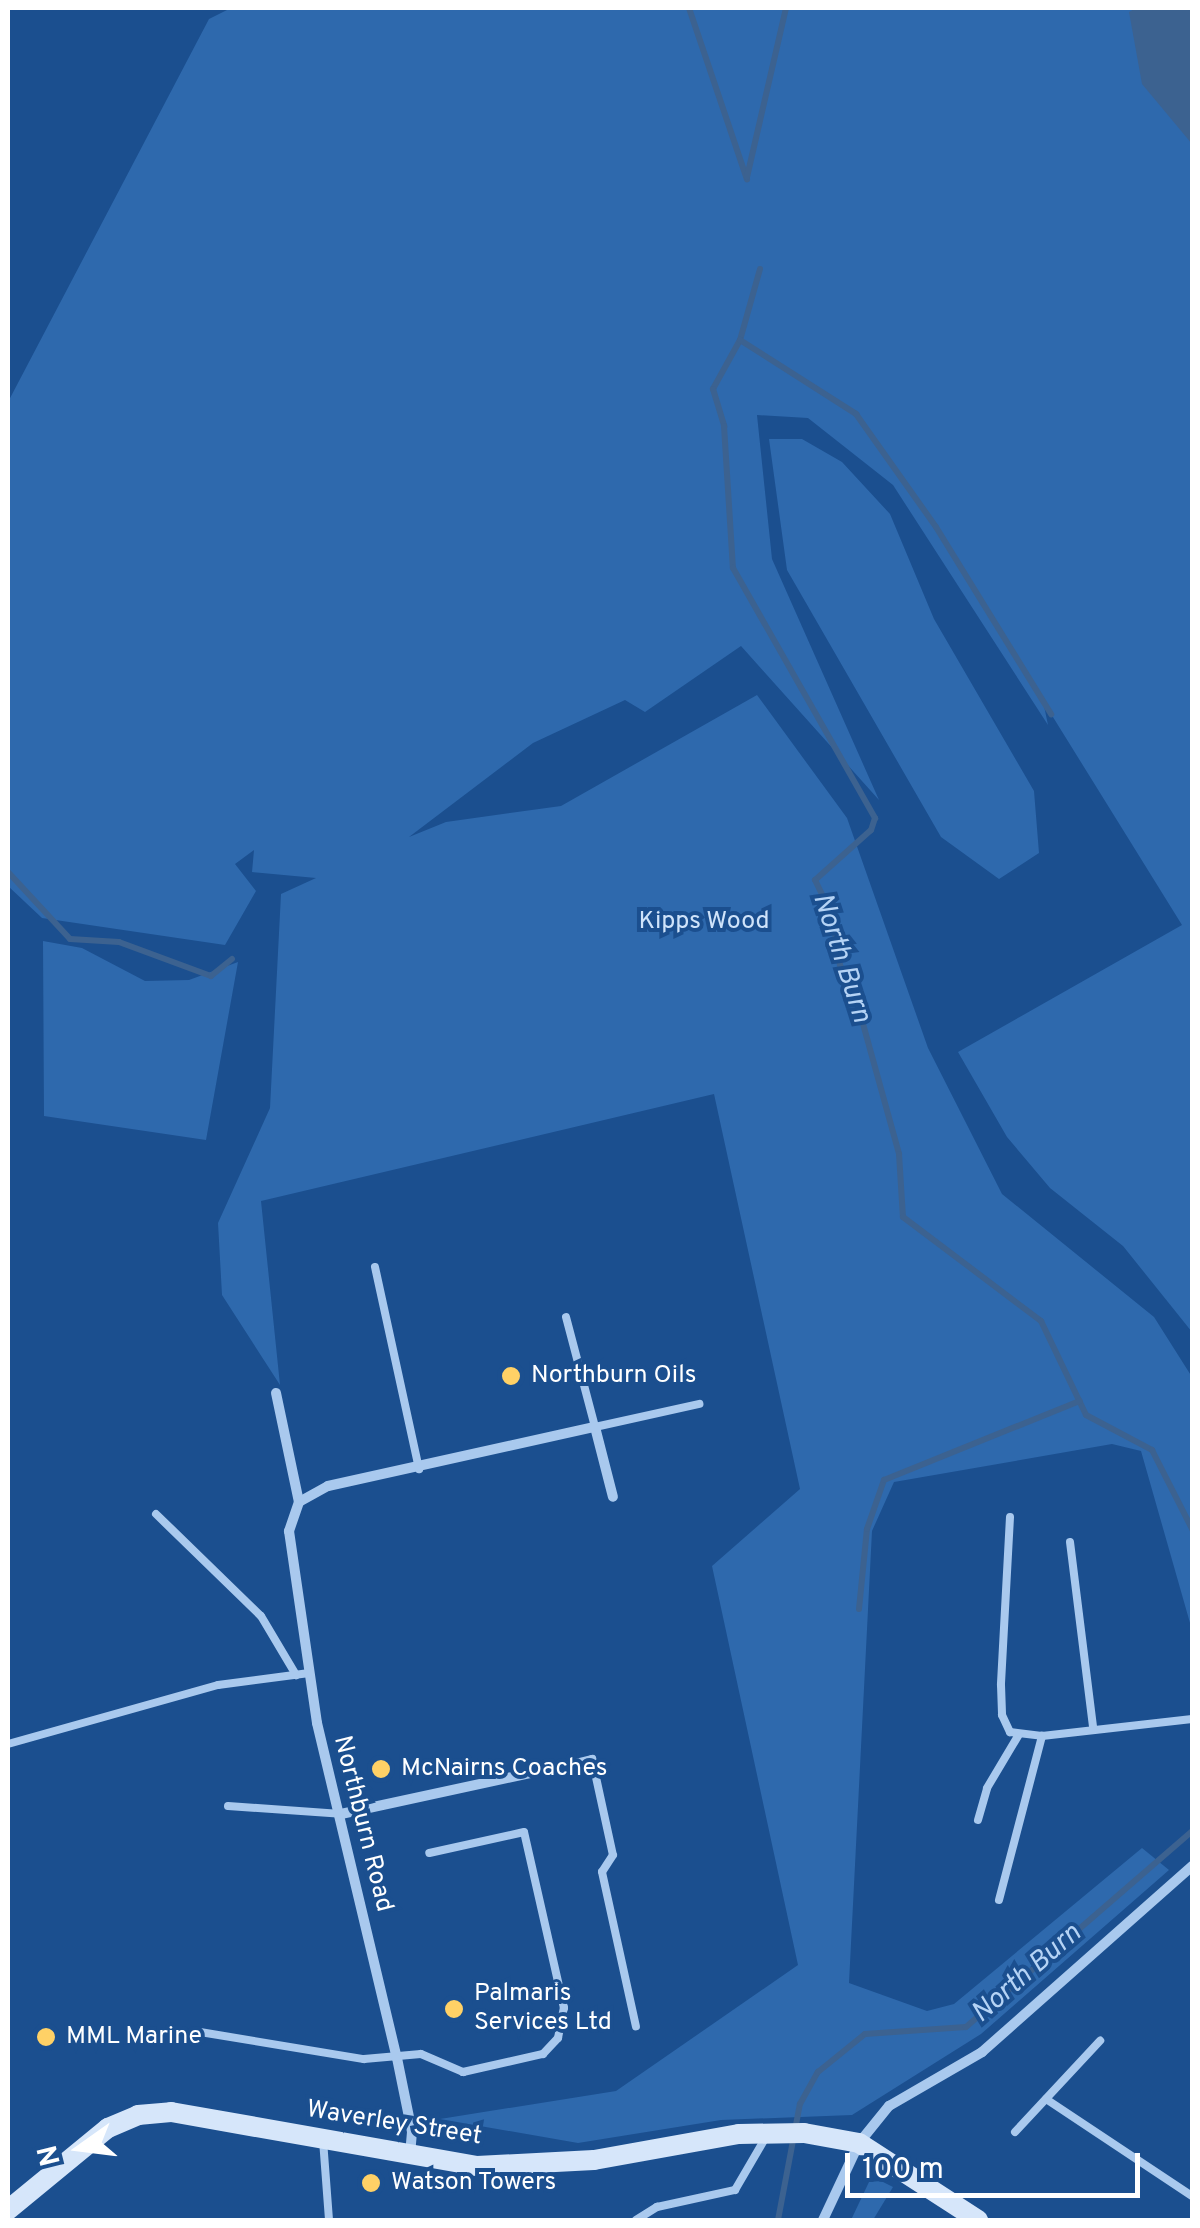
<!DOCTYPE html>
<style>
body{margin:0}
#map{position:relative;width:1200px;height:2228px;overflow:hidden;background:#1b4f8f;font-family:Overpass,sans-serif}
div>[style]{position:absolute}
.green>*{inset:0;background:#2e69ad}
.water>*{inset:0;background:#3c6290}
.stream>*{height:6px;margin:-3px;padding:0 3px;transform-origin:3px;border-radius:3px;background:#3c6290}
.lane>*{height:8px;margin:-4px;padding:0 4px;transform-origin:4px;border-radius:4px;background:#a9c9ee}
.street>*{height:10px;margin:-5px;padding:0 5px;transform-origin:5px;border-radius:5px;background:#a9c9ee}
.secondary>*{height:20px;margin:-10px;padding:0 10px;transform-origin:10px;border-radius:10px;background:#d6e6fa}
.dots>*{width:28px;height:28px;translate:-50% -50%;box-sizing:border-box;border:5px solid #1b4f8f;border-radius:50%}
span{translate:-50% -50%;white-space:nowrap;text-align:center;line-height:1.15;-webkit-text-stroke:8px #1b4f8f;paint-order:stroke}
.park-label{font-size:25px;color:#cfe3fa}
.poi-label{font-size:25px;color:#fff}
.left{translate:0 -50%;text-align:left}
.street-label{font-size:25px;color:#fff}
.water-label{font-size:28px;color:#b5d3f5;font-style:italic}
.frame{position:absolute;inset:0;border:10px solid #fff;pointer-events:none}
.north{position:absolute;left:30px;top:2098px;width:100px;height:100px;-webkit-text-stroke:8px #1b4f8f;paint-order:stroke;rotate:256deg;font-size:28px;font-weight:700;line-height:40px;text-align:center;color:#fff}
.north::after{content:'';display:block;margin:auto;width:35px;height:45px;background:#fff;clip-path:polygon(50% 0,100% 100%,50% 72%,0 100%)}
.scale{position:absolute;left:845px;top:2153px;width:295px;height:45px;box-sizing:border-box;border:5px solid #fff;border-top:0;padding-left:12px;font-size:30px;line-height:35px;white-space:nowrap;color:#fff;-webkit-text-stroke:8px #1b4f8f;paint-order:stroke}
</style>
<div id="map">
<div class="green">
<div style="clip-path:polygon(231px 8px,1192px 8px,1192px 1332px,1123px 1246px,1050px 1188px,1007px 1137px,958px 1052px,1182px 925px,1043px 701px,1048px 725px,893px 485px,808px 418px,757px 415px,772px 559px,879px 800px,741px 646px,645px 712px,625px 700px,533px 743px,409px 837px,446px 822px,561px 806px,757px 695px,847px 818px,928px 1048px,1002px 1194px,1154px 1317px,1192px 1377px,1192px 1630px,1141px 1451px,1112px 1444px,894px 1482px,872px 1531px,849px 1983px,927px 2011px,954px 2004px,1142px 1848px,1169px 1870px,981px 2034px,852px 2115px,721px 2120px,578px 2143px,440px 2119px,616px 2091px,798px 1965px,712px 1566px,800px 1489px,714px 1094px,261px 1201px,280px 1385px,222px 1295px,218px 1223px,270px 1108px,281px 894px,316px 878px,252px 872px,254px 850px,235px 864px,256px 891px,225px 945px,42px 918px,8px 886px,8px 402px,209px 19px)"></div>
<div style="clip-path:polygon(769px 439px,802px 439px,842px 462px,890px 514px,934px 619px,1034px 791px,1039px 853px,999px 879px,941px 837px,787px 570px)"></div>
<div style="clip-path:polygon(43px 941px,82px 948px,145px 981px,189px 980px,238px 962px,206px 1140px,44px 1116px)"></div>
<div style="clip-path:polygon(881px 2181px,893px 2187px,873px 2220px,851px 2220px,869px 2182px)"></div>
</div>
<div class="water">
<div style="clip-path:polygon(1136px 8px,1192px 8px,1192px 144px,1142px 84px,1129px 12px)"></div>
</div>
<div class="stream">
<div style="left:689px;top:8px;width:181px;rotate:71.3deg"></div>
<div style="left:747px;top:177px;width:173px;rotate:-77deg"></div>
<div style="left:760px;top:269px;width:74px;rotate:105.7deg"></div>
<div style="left:740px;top:340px;width:56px;rotate:118.9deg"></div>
<div style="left:713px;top:389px;width:39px;rotate:73deg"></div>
<div style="left:724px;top:426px;width:142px;rotate:86.4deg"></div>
<div style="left:733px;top:568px;width:288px;rotate:60.4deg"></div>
<div style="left:875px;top:818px;width:13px;rotate:108deg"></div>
<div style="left:871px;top:830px;width:75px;rotate:138.2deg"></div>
<div style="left:815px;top:880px;width:39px;rotate:64deg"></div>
<div style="left:832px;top:915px;width:51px;rotate:80.9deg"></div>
<div style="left:840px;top:965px;width:34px;rotate:63deg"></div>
<div style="left:855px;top:995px;width:165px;rotate:74.5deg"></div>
<div style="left:899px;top:1154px;width:63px;rotate:86.4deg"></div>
<div style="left:903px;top:1217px;width:173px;rotate:37deg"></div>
<div style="left:1041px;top:1321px;width:104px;rotate:64.4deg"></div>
<div style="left:1086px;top:1415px;width:75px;rotate:27.9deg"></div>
<div style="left:1152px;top:1450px;width:89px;rotate:63.1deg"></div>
<div style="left:740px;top:340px;width:138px;rotate:32.5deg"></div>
<div style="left:856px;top:414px;width:138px;rotate:54.7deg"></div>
<div style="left:936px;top:527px;width:220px;rotate:58.4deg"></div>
<div style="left:8px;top:872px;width:91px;rotate:47.2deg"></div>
<div style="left:70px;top:939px;width:49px;rotate:3.5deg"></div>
<div style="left:119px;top:942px;width:98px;rotate:20.3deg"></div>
<div style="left:211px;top:976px;width:27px;rotate:-39deg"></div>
<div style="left:859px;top:1609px;width:80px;rotate:-84.3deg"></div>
<div style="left:867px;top:1529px;width:52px;rotate:-70.9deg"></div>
<div style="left:884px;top:1480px;width:211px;rotate:-22deg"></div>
<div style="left:778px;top:2220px;width:118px;rotate:-79.3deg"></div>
<div style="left:800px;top:2104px;width:37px;rotate:-61deg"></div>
<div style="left:818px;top:2072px;width:60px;rotate:-39deg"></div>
<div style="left:865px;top:2034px;width:101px;rotate:-4deg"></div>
<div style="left:966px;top:2027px;width:299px;rotate:-40.9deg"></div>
</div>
<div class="lane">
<div style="left:375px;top:1267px;width:207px;rotate:77.7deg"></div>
<div style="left:566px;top:1317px;width:114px;rotate:75.2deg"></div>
<div style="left:595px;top:1427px;width:107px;rotate:-12.5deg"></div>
<div style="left:156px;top:1514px;width:146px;rotate:44.2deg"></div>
<div style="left:261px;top:1616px;width:69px;rotate:59.3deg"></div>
<div style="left:1010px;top:1517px;width:168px;rotate:93.1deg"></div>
<div style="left:1001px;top:1685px;width:30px;rotate:88deg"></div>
<div style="left:1002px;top:1715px;width:19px;rotate:65deg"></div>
<div style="left:1010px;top:1732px;width:32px;rotate:7deg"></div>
<div style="left:1042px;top:1736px;width:151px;rotate:-6.5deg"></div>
<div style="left:1070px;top:1542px;width:186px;rotate:82.9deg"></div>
<div style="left:8px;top:1744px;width:218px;rotate:-15.7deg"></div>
<div style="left:218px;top:1685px;width:92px;rotate:-7.5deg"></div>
<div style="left:572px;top:1764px;width:21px;rotate:-14deg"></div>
<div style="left:592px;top:1759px;width:98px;rotate:77.7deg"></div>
<div style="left:613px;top:1855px;width:20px;rotate:123deg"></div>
<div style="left:602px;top:1872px;width:158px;rotate:77.6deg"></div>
<div style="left:228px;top:1806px;width:113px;rotate:4deg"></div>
<div style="left:978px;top:1820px;width:33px;rotate:-74deg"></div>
<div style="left:987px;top:1788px;width:61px;rotate:-59.2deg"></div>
<div style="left:999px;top:1900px;width:170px;rotate:-75.3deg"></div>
<div style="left:194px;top:2031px;width:172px;rotate:9.4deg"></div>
<div style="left:364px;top:2059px;width:57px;rotate:-5deg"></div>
<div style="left:421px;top:2054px;width:46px;rotate:23.2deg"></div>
<div style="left:463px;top:2072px;width:82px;rotate:-12.7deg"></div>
<div style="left:543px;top:2054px;width:22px;rotate:-47deg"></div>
<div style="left:558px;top:2038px;width:31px;rotate:-79deg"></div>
<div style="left:564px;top:2008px;width:180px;rotate:-102.8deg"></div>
<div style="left:524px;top:1832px;width:97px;rotate:167.5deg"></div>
<div style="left:1046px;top:2099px;width:175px;rotate:33.6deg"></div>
<div style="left:1015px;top:2132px;width:125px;rotate:-47deg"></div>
<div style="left:323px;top:2140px;width:80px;rotate:85.7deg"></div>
<div style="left:636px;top:2220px;width:25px;rotate:-32deg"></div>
<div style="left:657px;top:2207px;width:80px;rotate:-12.3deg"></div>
<div style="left:735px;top:2190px;width:61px;rotate:-59.7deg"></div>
</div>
<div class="street">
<div style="left:276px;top:1393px;width:111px;rotate:78.1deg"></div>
<div style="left:299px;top:1502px;width:31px;rotate:109deg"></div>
<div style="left:289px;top:1531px;width:194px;rotate:81.7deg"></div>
<div style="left:317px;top:1723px;width:344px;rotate:76.6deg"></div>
<div style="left:397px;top:2058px;width:76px;rotate:78.5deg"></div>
<div style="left:412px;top:2132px;width:24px;rotate:95deg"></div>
<div style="left:299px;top:1502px;width:33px;rotate:-29deg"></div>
<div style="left:328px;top:1486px;width:273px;rotate:-12.5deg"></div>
<div style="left:595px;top:1427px;width:72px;rotate:75.6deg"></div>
<div style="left:341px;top:1814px;width:236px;rotate:-12.2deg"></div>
<div style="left:823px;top:2220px;width:85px;rotate:-64.9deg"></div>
<div style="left:859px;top:2143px;width:48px;rotate:-51deg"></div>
<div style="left:889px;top:2106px;width:108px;rotate:-30.1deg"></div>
<div style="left:982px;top:2052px;width:281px;rotate:-41.5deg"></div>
</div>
<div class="secondary">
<div style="left:8px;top:2210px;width:129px;rotate:-39.4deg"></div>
<div style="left:108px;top:2128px;width:33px;rotate:-23deg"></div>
<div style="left:138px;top:2115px;width:33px;rotate:-5deg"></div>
<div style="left:171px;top:2112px;width:311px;rotate:10deg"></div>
<div style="left:477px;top:2166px;width:117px;rotate:-2.9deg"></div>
<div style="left:594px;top:2160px;width:147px;rotate:-10.2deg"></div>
<div style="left:739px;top:2134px;width:65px;rotate:-0.9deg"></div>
<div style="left:804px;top:2133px;width:56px;rotate:10.3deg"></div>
<div style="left:859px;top:2143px;width:142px;rotate:32.9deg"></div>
</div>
<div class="dots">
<div style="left:511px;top:1376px;background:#ffd166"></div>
<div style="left:381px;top:1769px;background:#ffd166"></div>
<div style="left:454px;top:2009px;background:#ffd166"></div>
<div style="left:46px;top:2037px;background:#ffd166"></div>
<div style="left:371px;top:2183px;background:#ffd166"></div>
</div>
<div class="park-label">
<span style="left:704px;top:922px">Kipps Wood</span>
</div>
<div class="poi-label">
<span class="left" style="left:531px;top:1376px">Northburn Oils</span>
<span class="left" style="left:401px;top:1769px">McNairns Coaches</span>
<span class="left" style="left:474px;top:2009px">Palmaris<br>Services Ltd</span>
<span class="left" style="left:66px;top:2037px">MML Marine</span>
<span class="left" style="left:391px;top:2183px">Watson Towers</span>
</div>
<div class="street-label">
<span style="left:362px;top:1824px;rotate:76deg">Northburn Road</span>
<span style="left:394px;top:2124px;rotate:9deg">Waverley Street</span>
</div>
<div class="water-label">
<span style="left:841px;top:958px;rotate:72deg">North Burn</span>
<span style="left:1027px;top:1974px;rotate:-41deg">North Burn</span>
</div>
<div class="frame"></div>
<div class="north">N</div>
<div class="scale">100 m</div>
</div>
